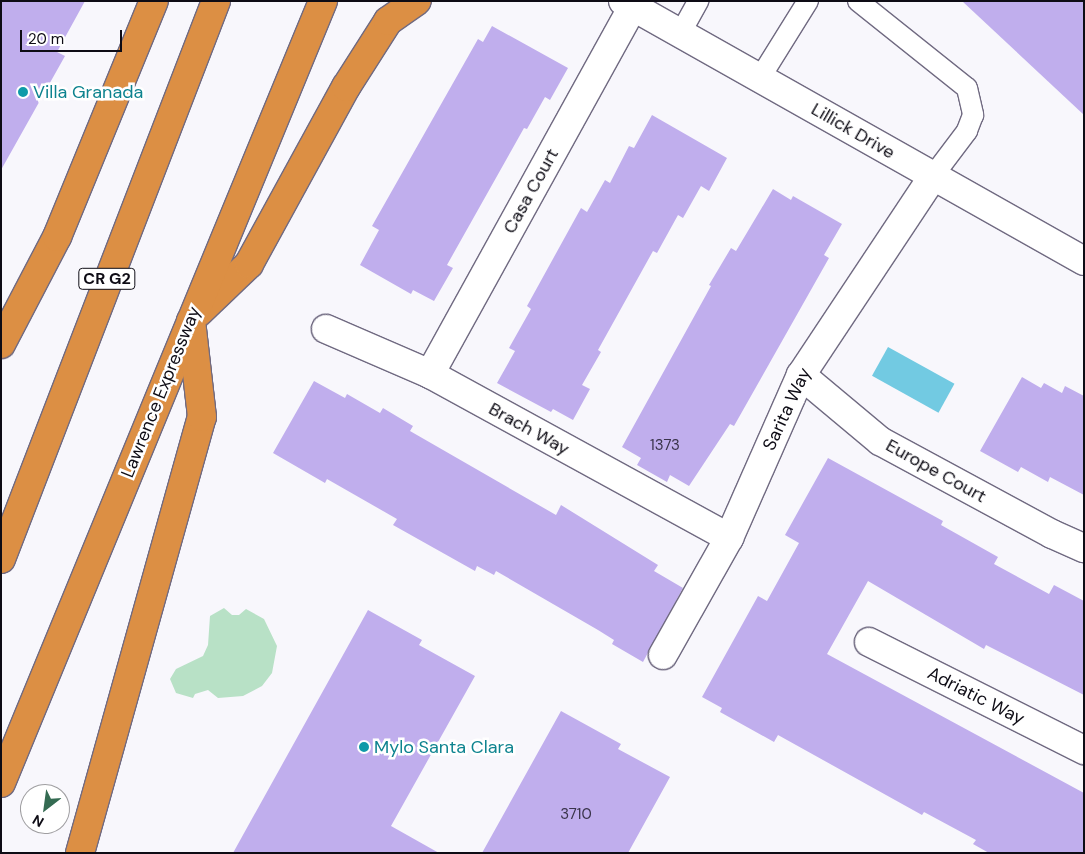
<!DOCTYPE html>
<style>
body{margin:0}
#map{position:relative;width:1085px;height:854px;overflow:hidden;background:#f8f7fc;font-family:"DM Sans",sans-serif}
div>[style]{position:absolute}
.green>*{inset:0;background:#b8e1c6}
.water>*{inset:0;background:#72cae2;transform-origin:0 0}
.building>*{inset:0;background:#c0aeed}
.roads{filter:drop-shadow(1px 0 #706a81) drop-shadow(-1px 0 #706a81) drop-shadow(0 1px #706a81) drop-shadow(0 -1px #706a81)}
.service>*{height:20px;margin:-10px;padding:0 10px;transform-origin:10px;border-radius:10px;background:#fff}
.minor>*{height:28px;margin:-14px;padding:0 14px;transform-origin:14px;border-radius:14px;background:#fff}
.trunk>*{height:28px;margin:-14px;padding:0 14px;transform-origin:14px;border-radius:14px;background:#dc8f44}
.dots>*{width:14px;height:14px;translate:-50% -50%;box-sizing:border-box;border:2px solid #fff;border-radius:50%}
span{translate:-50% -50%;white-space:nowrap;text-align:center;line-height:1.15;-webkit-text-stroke:5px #fff;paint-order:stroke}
.number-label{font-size:15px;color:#3a344b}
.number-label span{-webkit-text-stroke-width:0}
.shield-label span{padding:1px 4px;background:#fff;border:1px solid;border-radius:4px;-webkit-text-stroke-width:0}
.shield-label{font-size:16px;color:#0e0c15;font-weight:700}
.culture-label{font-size:18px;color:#0d838f}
.left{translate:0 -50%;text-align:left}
.street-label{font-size:18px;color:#0e0c15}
.frame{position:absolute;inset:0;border:2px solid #0e0c15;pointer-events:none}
.north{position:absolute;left:20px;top:784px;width:50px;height:50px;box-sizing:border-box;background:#fff;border:1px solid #9f9ea1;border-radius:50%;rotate:210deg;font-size:14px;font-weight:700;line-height:20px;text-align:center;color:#0e0c15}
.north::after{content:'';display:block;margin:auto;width:18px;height:22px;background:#346b52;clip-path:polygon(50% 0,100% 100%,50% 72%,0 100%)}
.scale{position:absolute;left:20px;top:30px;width:102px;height:22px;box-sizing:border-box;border:2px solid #0e0c15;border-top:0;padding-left:6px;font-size:15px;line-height:18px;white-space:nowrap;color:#0e0c15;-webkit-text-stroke:4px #fff;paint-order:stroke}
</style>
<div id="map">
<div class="green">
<div style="clip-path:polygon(224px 608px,232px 615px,239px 615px,246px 609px,264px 619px,277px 646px,272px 673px,262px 686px,243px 696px,218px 698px,208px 690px,195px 694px,193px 698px,176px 693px,170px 679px,176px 669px,203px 656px,208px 645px,210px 616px)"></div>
</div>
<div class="water">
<div style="left:888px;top:347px;width:76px;height:33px;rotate:29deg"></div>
</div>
<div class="building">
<div style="clip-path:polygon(1px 1px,85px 1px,57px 52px,65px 56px,1px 170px)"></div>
<div style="clip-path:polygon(962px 1px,1084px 1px,1084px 115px)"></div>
<div style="clip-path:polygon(492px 26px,568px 68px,550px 100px,545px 97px,527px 129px,524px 128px,447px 265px,453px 268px,434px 301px,413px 290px,411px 294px,360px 265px,379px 230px,372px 226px,478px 39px,483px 42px)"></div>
<div style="clip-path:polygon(652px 115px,727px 158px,709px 191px,701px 186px,683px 218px,678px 215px,657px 253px,653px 251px,598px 350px,601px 352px,582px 385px,590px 389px,573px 420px,553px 409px,551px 412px,497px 383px,515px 351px,509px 348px,531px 309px,527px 306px,581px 208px,587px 212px,605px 180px,610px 183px,629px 146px,634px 148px)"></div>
<div style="clip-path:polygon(773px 189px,791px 200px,793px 196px,842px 224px,824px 255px,829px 258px,734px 426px,730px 424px,689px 486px,670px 475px,667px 482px,637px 465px,641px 458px,622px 447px,711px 286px,709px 285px,731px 248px,736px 251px)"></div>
<div style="clip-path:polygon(1022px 377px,1041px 388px,1044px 383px,1062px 393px,1065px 386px,1084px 396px,1084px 495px,1050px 477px,1048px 482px,1021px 467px,1018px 472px,980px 451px)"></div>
<div style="clip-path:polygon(314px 381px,345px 398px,347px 394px,380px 413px,383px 408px,413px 426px,410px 431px,556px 515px,561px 505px,658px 565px,654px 571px,683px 588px,643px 662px,612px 644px,614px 640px,598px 630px,496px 571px,494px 575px,477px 566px,475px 571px,393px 525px,397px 519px,327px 479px,325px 483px,273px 453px)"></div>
<div style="clip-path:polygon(828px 458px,943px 521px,941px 525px,998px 557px,994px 564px,1049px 594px,1054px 585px,1084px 601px,1084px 695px,986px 645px,984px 649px,868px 581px,827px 654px,1084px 793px,1084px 853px,989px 853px,973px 844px,976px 840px,924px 812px,922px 815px,778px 735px,774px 742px,720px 712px,722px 708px,702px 697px,758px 596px,767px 601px,799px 543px,785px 535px)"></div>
<div style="clip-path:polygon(368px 610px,422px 640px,419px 645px,475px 676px,391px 826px,439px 853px,233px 853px)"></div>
<div style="clip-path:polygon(561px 711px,621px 744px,618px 749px,670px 777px,628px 853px,482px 853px)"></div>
</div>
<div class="roads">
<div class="service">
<div style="left:858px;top:1px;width:139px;rotate:38.6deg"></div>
<div style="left:967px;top:88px;width:28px;rotate:77deg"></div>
<div style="left:973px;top:115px;width:17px;rotate:111deg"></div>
<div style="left:967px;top:131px;width:56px;rotate:127.1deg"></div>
<div style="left:680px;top:34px;width:38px;rotate:-61deg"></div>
<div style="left:760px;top:78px;width:91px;rotate:-58.1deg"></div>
</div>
<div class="minor">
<div style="left:623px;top:1px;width:529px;rotate:29.42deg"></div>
<div style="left:326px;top:329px;width:113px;rotate:23.4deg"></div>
<div style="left:430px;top:374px;width:341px;rotate:28.7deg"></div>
<div style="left:430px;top:374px;width:419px;rotate:-61.1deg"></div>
<div style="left:801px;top:375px;width:103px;rotate:39.9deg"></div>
<div style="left:880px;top:441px;width:196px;rotate:28.4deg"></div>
<div style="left:1052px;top:534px;width:35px;rotate:24deg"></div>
<div style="left:869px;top:642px;width:241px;rotate:26.7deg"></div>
<div style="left:663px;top:655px;width:134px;rotate:-60.6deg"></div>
<div style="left:729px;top:538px;width:178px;rotate:-66.2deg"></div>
<div style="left:801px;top:375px;width:239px;rotate:-56.4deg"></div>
</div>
<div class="trunk">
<div style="left:199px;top:312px;width:69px;rotate:-43.8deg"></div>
<div style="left:249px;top:264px;width:202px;rotate:-61.3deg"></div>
<div style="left:346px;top:87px;width:78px;rotate:-57.5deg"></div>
<div style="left:388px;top:21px;width:35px;rotate:-35deg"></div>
<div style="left:1px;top:344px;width:121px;rotate:-62.4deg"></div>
<div style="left:57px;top:237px;width:255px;rotate:-67.7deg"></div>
<div style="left:1px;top:559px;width:598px;rotate:-68.93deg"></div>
<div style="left:1px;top:783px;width:846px;rotate:-67.62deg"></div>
<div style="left:80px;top:853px;width:453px;rotate:-74.4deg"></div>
<div style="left:202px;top:417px;width:97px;rotate:-96.5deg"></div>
</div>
</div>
<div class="dots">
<div style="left:23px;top:92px;background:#0f9aa8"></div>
<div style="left:364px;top:747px;background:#0f9aa8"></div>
</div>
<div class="number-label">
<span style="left:665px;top:446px">1373</span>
<span style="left:576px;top:815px">3710</span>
</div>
<div class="shield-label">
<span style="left:107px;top:279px">CR G2</span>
</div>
<div class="culture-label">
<span class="left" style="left:33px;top:92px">Villa Granada</span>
<span class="left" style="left:374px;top:747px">Mylo Santa Clara</span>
</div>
<div class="street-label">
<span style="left:853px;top:131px;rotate:30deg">Lillick Drive</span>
<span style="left:531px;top:191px;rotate:-61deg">Casa Court</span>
<span style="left:161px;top:392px;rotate:-68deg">Lawrence Expressway</span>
<span style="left:787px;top:409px;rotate:-65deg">Sarita Way</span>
<span style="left:529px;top:429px;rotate:29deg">Brach Way</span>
<span style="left:936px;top:471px;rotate:29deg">Europe Court</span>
<span style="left:976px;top:696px;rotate:27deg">Adriatic Way</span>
</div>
<div class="frame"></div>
<div class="north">N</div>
<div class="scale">20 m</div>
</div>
